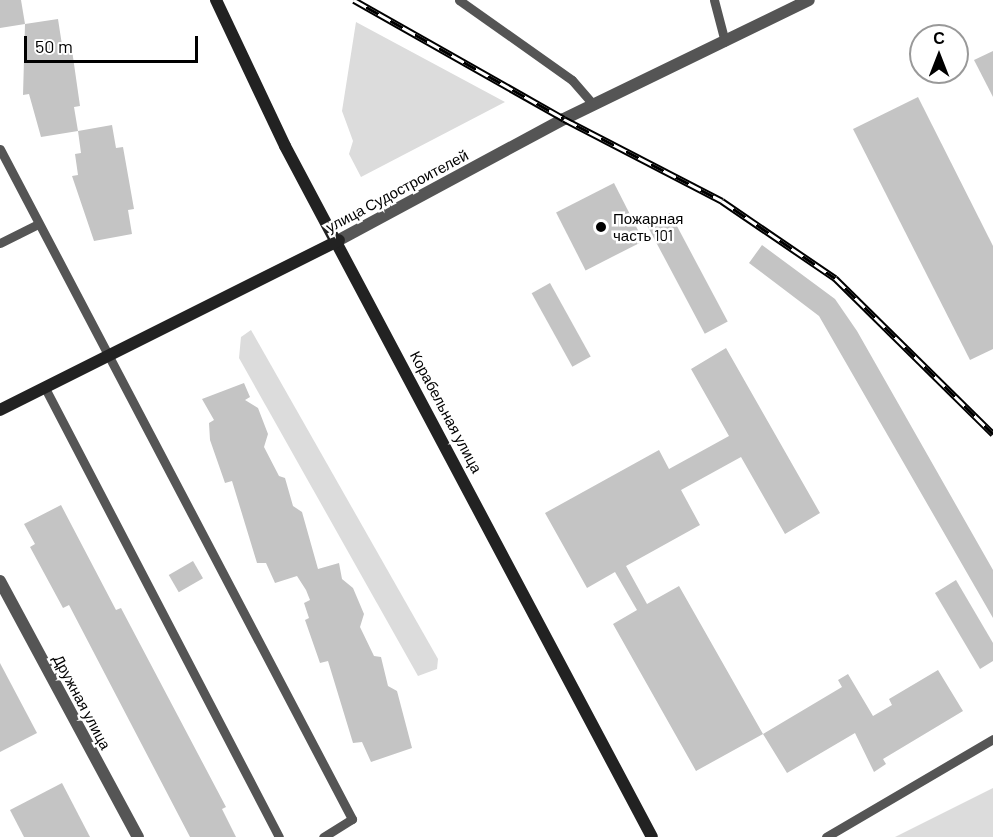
<!DOCTYPE html>
<meta charset="utf-8">
<style>
body{margin:0}
#map{position:relative;width:993px;height:837px;overflow:hidden;background:#fff;font-family:Barlow,sans-serif}
div>[style]{position:absolute}
.green>*{inset:0;background:#dcdcdc}
.building>*{inset:0;background:#c4c4c4;transform-origin:0 0}
.lane>*{height:9px;margin:-4.5px;padding:0 4.5px;transform-origin:4.5px;border-radius:4.5px;background:#555}
.street>*{height:12px;margin:-6px;padding:0 6px;transform-origin:6px;border-radius:6px;background:#555}
.secondary>*{height:12px;margin:-6px;padding:0 6px;transform-origin:6px;border-radius:6px;background:#222}
.rail>*{height:7px;margin-top:-3.5px;transform-origin:0;background:repeating-linear-gradient(90deg,#fff 0 14px,#000 0 28px);box-sizing:border-box;border-block:2px solid #000}
.dots>*{width:16px;height:16px;translate:-50% -50%;box-sizing:border-box;border:3px solid #fff;border-radius:50%}
span{translate:-50% -50%;white-space:nowrap;text-align:center;line-height:1.15;-webkit-text-stroke:5px #fff;paint-order:stroke}
.street-label{font-size:15px;color:#000}
.poi-label{font-size:15px;color:#000}
.left{translate:0 -50%;text-align:left}
.north{position:absolute;left:909px;top:24px;width:60px;height:60px;box-sizing:border-box;background:#fff;border:2px solid #999;border-radius:50%;rotate:0deg;font-size:16px;font-weight:700;line-height:24px;text-align:center;color:#000}
.north::after{content:'';display:block;margin:auto;width:21px;height:27px;background:#000;clip-path:polygon(50% 0,100% 100%,50% 72%,0 100%)}
.scale{position:absolute;left:24px;top:36px;width:174px;height:27px;box-sizing:border-box;border:3px solid #000;border-top:0;padding-left:8px;font-size:18px;line-height:21px;white-space:nowrap;color:#000;-webkit-text-stroke:4px #fff;paint-order:stroke}
</style>
<div id="map">
<div class="green">
<div style="clip-path:polygon(356px 22px,505px 102px,361px 177px,349px 154px,353px 141px,342px 111px)"></div>
<div style="clip-path:polygon(251px 330px,438px 659px,437px 669px,418px 676px,239px 358px,241px 337px)"></div>
<div style="clip-path:polygon(993px 788px,993px 837px,895px 837px)"></div>
</div>
<div class="building">
<div style="clip-path:polygon(0 0,21px 0,25px 24px,0 28px)"></div>
<div style="clip-path:polygon(58px 19px,62px 45px,71px 43px,80px 106px,74px 107px,78px 131px,112px 125px,116px 148px,123px 147px,134px 209px,128px 210px,132px 234px,94px 241px,72px 176px,78px 175px,75px 154px,81px 153px,78px 131px,41px 137px,29px 94px,23px 95px,25px 24px)"></div>
<div style="clip-path:polygon(993px 51px,993px 97px,974px 60px)"></div>
<div style="clip-path:polygon(918px 97px,993px 246px,993px 349px,970px 360px,853px 129px)"></div>
<div style="left:614px;top:183px;width:65px;height:65px;rotate:63deg"></div>
<div style="left:670px;top:213px;width:123px;height:26px;rotate:62deg"></div>
<div style="clip-path:polygon(762px 245px,835px 299px,857px 331px,993px 570px,993px 618px,819px 316px,749px 263px)"></div>
<div style="left:550px;top:283px;width:84px;height:21px;rotate:61deg"></div>
<div style="clip-path:polygon(726px 348px,820px 513px,785px 534px,741px 457px,681px 490px,700px 525px,626px 566px,647px 604px,679px 586px,763px 734px,842px 687px,838px 680px,848px 674px,873px 716px,892px 705px,889px 699px,938px 670px,963px 711px,883px 759px,886px 764px,874px 772px,855px 733px,787px 773px,763px 734px,696px 771px,613px 624px,637px 610px,615px 572px,587px 588px,545px 513px,659px 450px,669px 469px,729px 436px,691px 369px)"></div>
<div style="clip-path:polygon(244px 383px,250px 397px,245px 400px,258px 408px,268px 434px,264px 447px,279px 476px,285px 478px,293px 506px,302px 512px,318px 569px,339px 563px,342px 579px,353px 588px,364px 614px,360px 627px,374px 656px,381px 657px,388px 686px,397px 691px,412px 748px,371px 762px,362px 742px,353px 743px,328px 661px,320px 663px,305px 620px,309px 618px,304px 603px,310px 600px,306px 590px,297px 576px,275px 583px,266px 563px,257px 563px,232px 481px,225px 483px,210px 440px,209px 423px,214px 420px,202px 399px)"></div>
<div style="clip-path:polygon(61px 505px,116px 610px,121px 608px,226px 807px,222px 809px,236px 837px,190px 837px,69px 605px,63px 608px,30px 547px,35px 544px,24px 524px)"></div>
<div style="left:193px;top:561px;width:20px;height:28px;rotate:60deg"></div>
<div style="clip-path:polygon(956px 580px,993px 643px,993px 661px,980px 669px,935px 593px)"></div>
<div style="clip-path:polygon(0 663px,37px 733px,0 752px)"></div>
<div style="clip-path:polygon(62px 783px,90px 837px,24px 837px,10px 810px)"></div>
</div>
<div class="lane">
<div style="left:459px;top:0;width:138px;rotate:35.3deg"></div>
<div style="left:572px;top:80px;width:32px;rotate:49deg"></div>
<div style="left:714px;top:0;width:43px;rotate:75.3deg"></div>
<div style="left:0;top:149px;width:757px;rotate:62.28deg"></div>
<div style="left:352px;top:819px;width:34px;rotate:148deg"></div>
<div style="left:0;top:243px;width:42px;rotate:-26.6deg"></div>
<div style="left:45px;top:388px;width:506px;rotate:62.47deg"></div>
<div style="left:826px;top:837px;width:194px;rotate:-30.4deg"></div>
</div>
<div class="street">
<div style="left:339px;top:240px;width:255px;rotate:-28.3deg"></div>
<div style="left:564px;top:119px;width:272px;rotate:-25.9deg"></div>
<div style="left:0;top:581px;width:291px;rotate:61.7deg"></div>
</div>
<div class="secondary">
<div style="left:216px;top:0;width:161px;rotate:64.7deg"></div>
<div style="left:285px;top:146px;width:782px;rotate:62.03deg"></div>
<div style="left:0;top:410px;width:379px;rotate:-26.6deg"></div>
</div>
<div class="rail">
<div style="left:354px;top:0;width:241px;rotate:29.5deg"></div>
<div style="left:564px;top:119px;width:178px;rotate:27.4deg"></div>
<div style="left:722px;top:201px;width:137px;rotate:34.3deg"></div>
<div style="left:835px;top:278px;width:222px;rotate:44.6deg"></div>
</div>
<div class="dots">
<div style="left:601px;top:227px;background:#000"></div>
</div>
<div class="street-label">
<span style="left:397px;top:191px;rotate:-28deg">улица Судостроителей</span>
<span style="left:446px;top:412px;rotate:62deg">Корабельная улица</span>
<span style="left:82px;top:702px;rotate:62deg">Дружная улица</span>
</div>
<div class="poi-label">
<span class="left" style="left:613px;top:227px">Пожарная<br>часть 101</span>
</div>
<div class="north">С</div>
<div class="scale">50 m</div>
</div>
